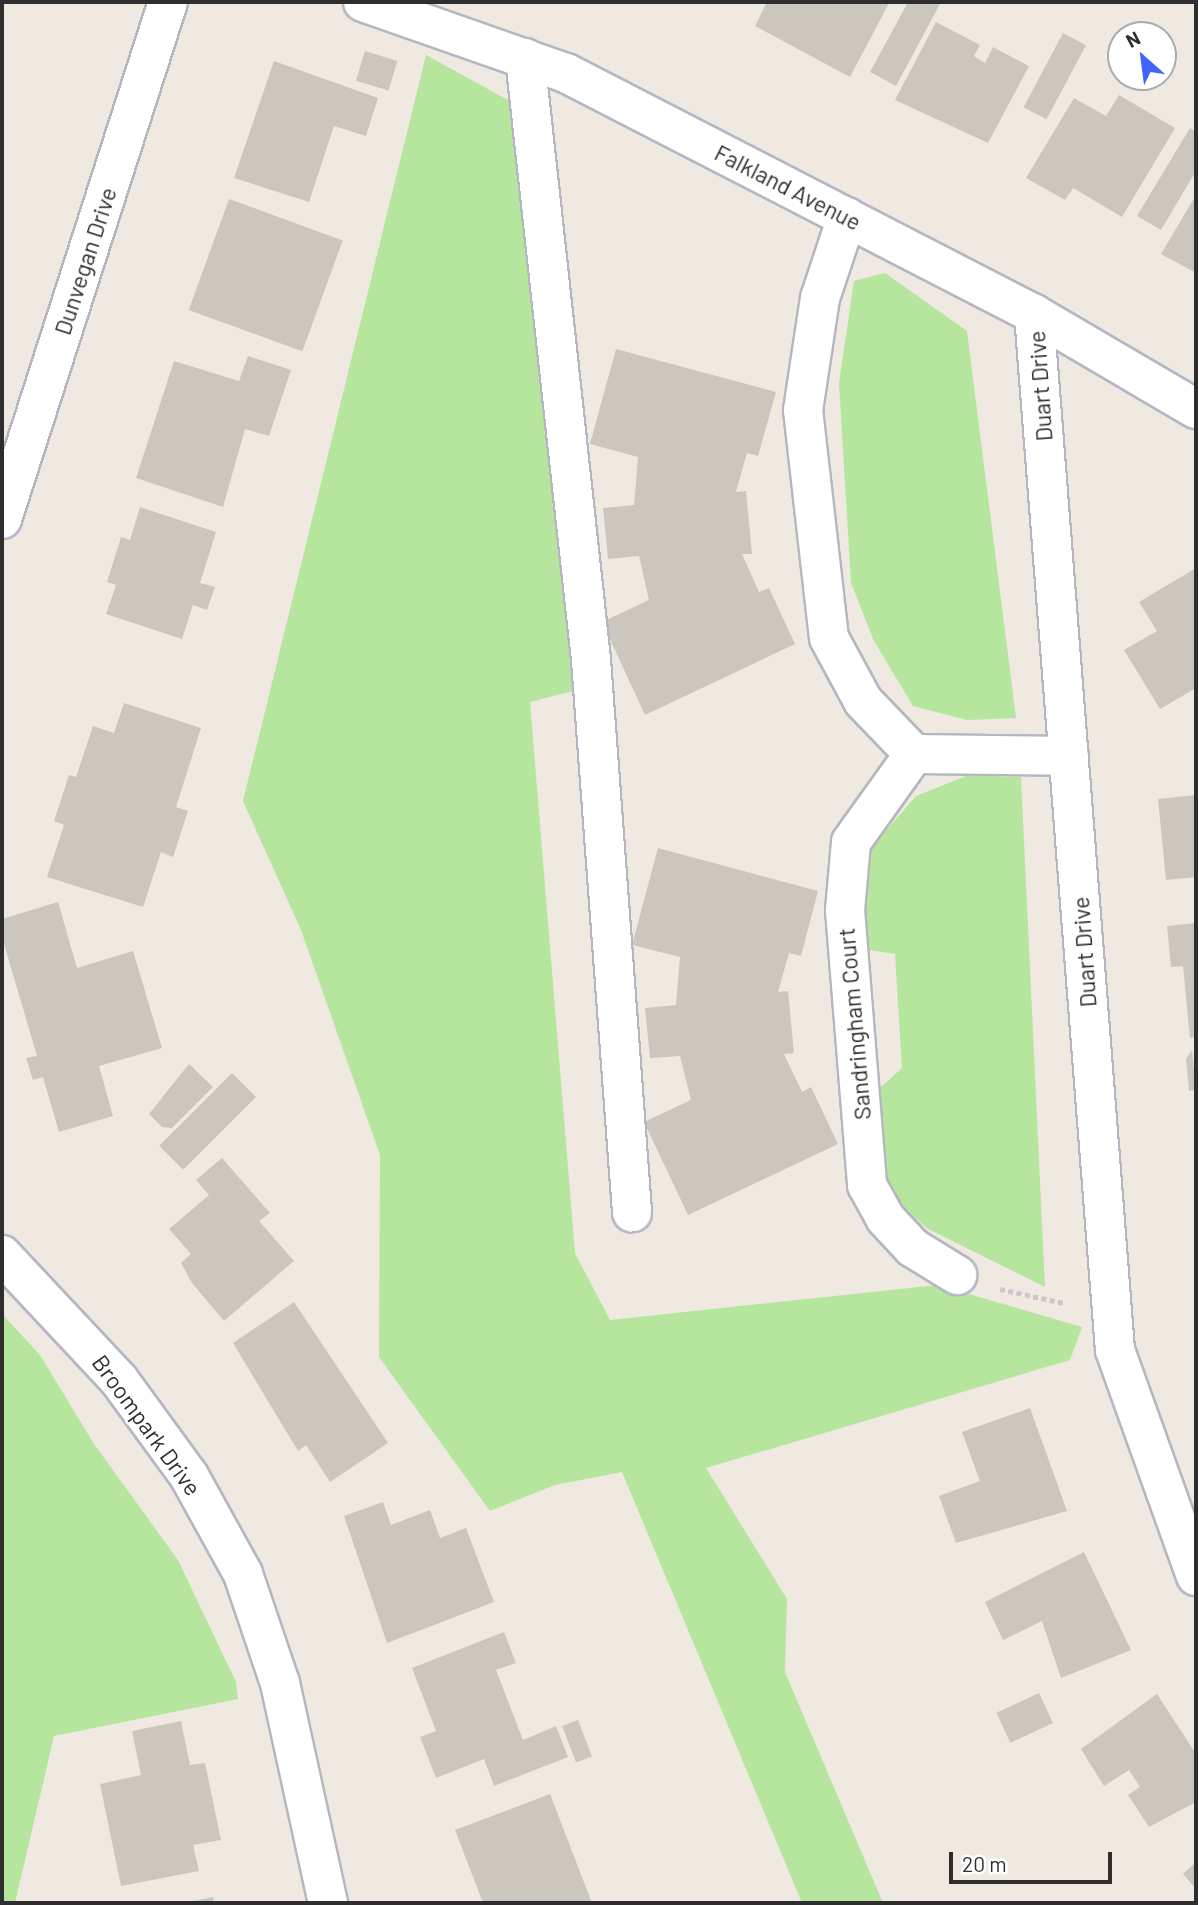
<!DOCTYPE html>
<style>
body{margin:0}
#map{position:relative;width:1198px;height:1905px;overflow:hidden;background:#efe9e1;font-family:Barlow,sans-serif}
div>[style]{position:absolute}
.green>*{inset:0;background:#b6e59e}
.building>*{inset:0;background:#cbc7bf;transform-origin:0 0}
.path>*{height:4.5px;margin-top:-2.25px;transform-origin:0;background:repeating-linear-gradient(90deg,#c9c9c9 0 5px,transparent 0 8.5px)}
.roads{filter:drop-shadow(2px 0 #b4b7c1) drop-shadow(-2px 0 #b4b7c1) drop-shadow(0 2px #b4b7c1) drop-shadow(0 -2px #b4b7c1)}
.minor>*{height:38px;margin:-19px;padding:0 19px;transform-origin:19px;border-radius:19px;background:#fff}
span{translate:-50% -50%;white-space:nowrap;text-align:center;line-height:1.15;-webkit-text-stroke:5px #fff;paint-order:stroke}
.street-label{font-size:23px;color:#2e2e2e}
.frame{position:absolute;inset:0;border:4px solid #2e2e2e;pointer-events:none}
.north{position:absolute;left:1107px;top:21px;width:70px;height:70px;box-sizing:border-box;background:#fff;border:2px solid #ababab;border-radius:50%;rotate:332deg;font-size:19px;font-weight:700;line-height:28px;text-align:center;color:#2e2e2e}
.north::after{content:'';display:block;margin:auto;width:24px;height:32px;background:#4264fb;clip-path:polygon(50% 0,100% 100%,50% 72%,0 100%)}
.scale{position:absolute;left:949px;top:1852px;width:163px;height:32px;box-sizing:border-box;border:4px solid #2e2e2e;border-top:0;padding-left:9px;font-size:21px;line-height:24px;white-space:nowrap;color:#2e2e2e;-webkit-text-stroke:5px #fff;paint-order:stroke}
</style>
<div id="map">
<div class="green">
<div style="clip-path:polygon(426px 55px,513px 103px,573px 691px,530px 702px,575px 1253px,610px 1320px,938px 1285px,1082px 1327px,1070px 1360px,706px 1468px,787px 1599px,785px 1672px,883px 1903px,802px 1903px,622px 1472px,555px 1485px,490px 1511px,379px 1357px,380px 1155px,301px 930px,243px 801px)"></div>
<div style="clip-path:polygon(885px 273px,967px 331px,1016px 718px,967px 720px,913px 706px,874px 641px,851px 583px,839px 383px,854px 281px)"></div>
<div style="clip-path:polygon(969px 775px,1021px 777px,1045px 1287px,928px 1229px,889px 1196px,880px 1088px,902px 1068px,895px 954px,863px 949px,869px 850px,916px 796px)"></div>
<div style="clip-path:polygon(2px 1314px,40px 1355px,94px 1444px,178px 1560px,236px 1682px,238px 1699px,54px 1736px,15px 1903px,2px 1903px)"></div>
</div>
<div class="building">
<div style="clip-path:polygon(767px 2px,885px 2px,889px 3px,850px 77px,755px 26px)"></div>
<div style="clip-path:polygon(908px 2px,941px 2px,896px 86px,870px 72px)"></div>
<div style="clip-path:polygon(936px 22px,980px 45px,974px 56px,985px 63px,993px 47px,1029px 66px,988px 143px,895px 100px)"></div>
<div style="left:1063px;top:33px;width:26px;height:84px;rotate:28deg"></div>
<div style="left:365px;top:51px;width:34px;height:31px;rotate:17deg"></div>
<div style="clip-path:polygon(274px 61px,378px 98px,366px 136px,334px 126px,309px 202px,234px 178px)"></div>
<div style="clip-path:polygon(1119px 95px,1175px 128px,1122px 217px,1073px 188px,1065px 200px,1026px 178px,1074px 98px,1106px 116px)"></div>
<div style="clip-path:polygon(1190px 128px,1196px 132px,1196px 171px,1161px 230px,1137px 216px)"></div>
<div style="clip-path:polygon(1196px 195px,1196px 273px,1161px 254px)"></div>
<div style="left:229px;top:199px;width:121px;height:118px;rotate:20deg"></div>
<div style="clip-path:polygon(616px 349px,776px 392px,758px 456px,747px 453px,736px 492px,746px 491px,752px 554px,742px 554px,759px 592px,769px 588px,795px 644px,645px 715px,602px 622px,649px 600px,639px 556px,608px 559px,603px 508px,634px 505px,638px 457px,590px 444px)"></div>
<div style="clip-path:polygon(248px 356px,291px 370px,269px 436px,245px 429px,223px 507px,136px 478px,174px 361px,239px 381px)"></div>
<div style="clip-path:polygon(140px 507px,216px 532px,200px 583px,215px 587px,207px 610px,193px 605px,182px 639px,106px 614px,116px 585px,107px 582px,121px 537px,130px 540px)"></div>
<div style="clip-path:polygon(1196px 568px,1196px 688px,1160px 709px,1124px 650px,1157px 631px,1139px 602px)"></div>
<div style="clip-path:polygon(124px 703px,201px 728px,176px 807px,188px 811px,173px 857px,161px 852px,143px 907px,47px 877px,64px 825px,54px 821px,69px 775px,76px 777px,93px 726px,114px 733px)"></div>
<div style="clip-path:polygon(1196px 795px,1196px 877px,1166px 880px,1158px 799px)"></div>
<div style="clip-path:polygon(658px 848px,818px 891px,801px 956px,789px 953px,778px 992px,788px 991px,794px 1053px,784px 1054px,802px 1092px,811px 1087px,838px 1144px,688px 1215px,644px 1122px,691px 1100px,680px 1056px,650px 1058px,645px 1008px,676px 1005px,680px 957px,632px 945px)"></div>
<div style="clip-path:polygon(58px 902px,77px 968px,133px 951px,162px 1048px,99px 1066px,113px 1116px,59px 1132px,43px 1077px,33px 1080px,26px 1058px,37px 1056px,2px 937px,2px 919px)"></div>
<div style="clip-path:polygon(1196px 923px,1196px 1037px,1190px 1038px,1183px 966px,1171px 967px,1167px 926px)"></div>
<div style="clip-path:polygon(1192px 1050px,1196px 1090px,1189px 1091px,1186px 1059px)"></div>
<div style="clip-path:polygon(189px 1064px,213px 1087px,172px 1128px,162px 1127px,149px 1114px)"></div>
<div style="left:232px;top:1073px;width:34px;height:103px;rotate:45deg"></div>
<div style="clip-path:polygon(222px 1158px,270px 1213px,259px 1221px,294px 1261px,224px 1321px,192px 1283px,181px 1263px,191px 1254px,169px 1229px,209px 1195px,196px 1180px)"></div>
<div style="clip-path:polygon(294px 1302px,388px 1443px,330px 1482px,306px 1445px,298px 1451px,233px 1343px)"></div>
<div style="clip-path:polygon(1030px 1408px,1067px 1511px,956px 1543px,939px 1496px,980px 1481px,962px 1432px)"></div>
<div style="clip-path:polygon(383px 1502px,391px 1525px,430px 1510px,440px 1538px,466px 1528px,494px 1602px,387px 1643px,344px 1516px)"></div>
<div style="clip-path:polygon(1084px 1552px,1131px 1650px,1061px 1678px,1042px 1621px,1003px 1640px,985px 1602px)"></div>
<div style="clip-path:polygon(504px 1632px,516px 1663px,496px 1670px,523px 1740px,556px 1726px,568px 1757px,494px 1786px,484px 1759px,436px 1778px,420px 1737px,436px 1731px,412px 1668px)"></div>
<div style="left:1039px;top:1693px;width:33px;height:47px;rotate:65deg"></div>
<div style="clip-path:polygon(1157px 1694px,1196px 1754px,1196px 1802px,1149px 1827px,1128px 1795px,1140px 1787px,1129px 1770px,1104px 1786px,1081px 1749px)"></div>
<div style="left:578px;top:1720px;width:39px;height:17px;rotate:69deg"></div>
<div style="clip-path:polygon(181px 1721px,190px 1765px,205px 1763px,221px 1840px,193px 1845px,199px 1871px,121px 1886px,100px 1784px,141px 1775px,132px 1731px)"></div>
<div style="clip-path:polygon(550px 1794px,592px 1903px,483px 1903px,455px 1830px)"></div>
<div style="clip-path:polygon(1196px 1862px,1196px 1889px,1183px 1874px)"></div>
<div style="clip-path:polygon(213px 1897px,214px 1903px,190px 1903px,190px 1902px)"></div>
</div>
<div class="path">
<div style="left:1000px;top:1289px;width:65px;rotate:12.5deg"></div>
</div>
<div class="roads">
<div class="minor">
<div style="left:363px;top:2px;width:215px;rotate:19.3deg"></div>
<div style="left:566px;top:73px;width:526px;rotate:27.25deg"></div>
<div style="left:1034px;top:314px;width:188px;rotate:30.4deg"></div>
<div style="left:525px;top:58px;width:606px;rotate:83.74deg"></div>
<div style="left:591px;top:660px;width:554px;rotate:85.75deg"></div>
<div style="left:847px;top:217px;width:85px;rotate:108.4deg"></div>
<div style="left:820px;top:298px;width:113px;rotate:98.6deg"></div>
<div style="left:803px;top:410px;width:229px;rotate:83.5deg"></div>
<div style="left:829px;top:638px;width:72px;rotate:61.6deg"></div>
<div style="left:863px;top:701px;width:74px;rotate:46.1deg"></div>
<div style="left:914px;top:754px;width:108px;rotate:125.6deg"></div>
<div style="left:851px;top:842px;width:68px;rotate:95deg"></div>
<div style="left:845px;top:910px;width:276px;rotate:85.4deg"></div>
<div style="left:867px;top:1185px;width:38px;rotate:61deg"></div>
<div style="left:885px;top:1218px;width:41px;rotate:47deg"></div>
<div style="left:913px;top:1248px;width:52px;rotate:31.5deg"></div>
<div style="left:1034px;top:314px;width:1039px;rotate:85.53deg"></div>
<div style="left:1115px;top:1350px;width:240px;rotate:70.3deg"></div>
<div style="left:2px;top:519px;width:543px;rotate:-72.2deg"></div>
<div style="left:914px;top:754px;width:155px;rotate:0.7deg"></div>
<div style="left:2px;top:1255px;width:171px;rotate:46.9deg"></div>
<div style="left:119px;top:1380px;width:119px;rotate:53.9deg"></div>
<div style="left:189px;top:1476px;width:112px;rotate:61.1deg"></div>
<div style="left:243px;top:1574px;width:115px;rotate:71.3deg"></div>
<div style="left:280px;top:1683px;width:225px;rotate:77.7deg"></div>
</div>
</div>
<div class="street-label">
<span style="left:788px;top:187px;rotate:27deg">Falkland Avenue</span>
<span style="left:85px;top:261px;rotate:-72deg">Dunvegan Drive</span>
<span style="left:1040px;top:386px;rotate:-94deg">Duart Drive</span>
<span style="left:1084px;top:952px;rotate:-94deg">Duart Drive</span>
<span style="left:854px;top:1024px;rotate:-95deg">Sandringham Court</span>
<span style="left:147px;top:1425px;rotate:54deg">Broompark Drive</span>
</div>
<div class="frame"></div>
<div class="north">N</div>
<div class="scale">20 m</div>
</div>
